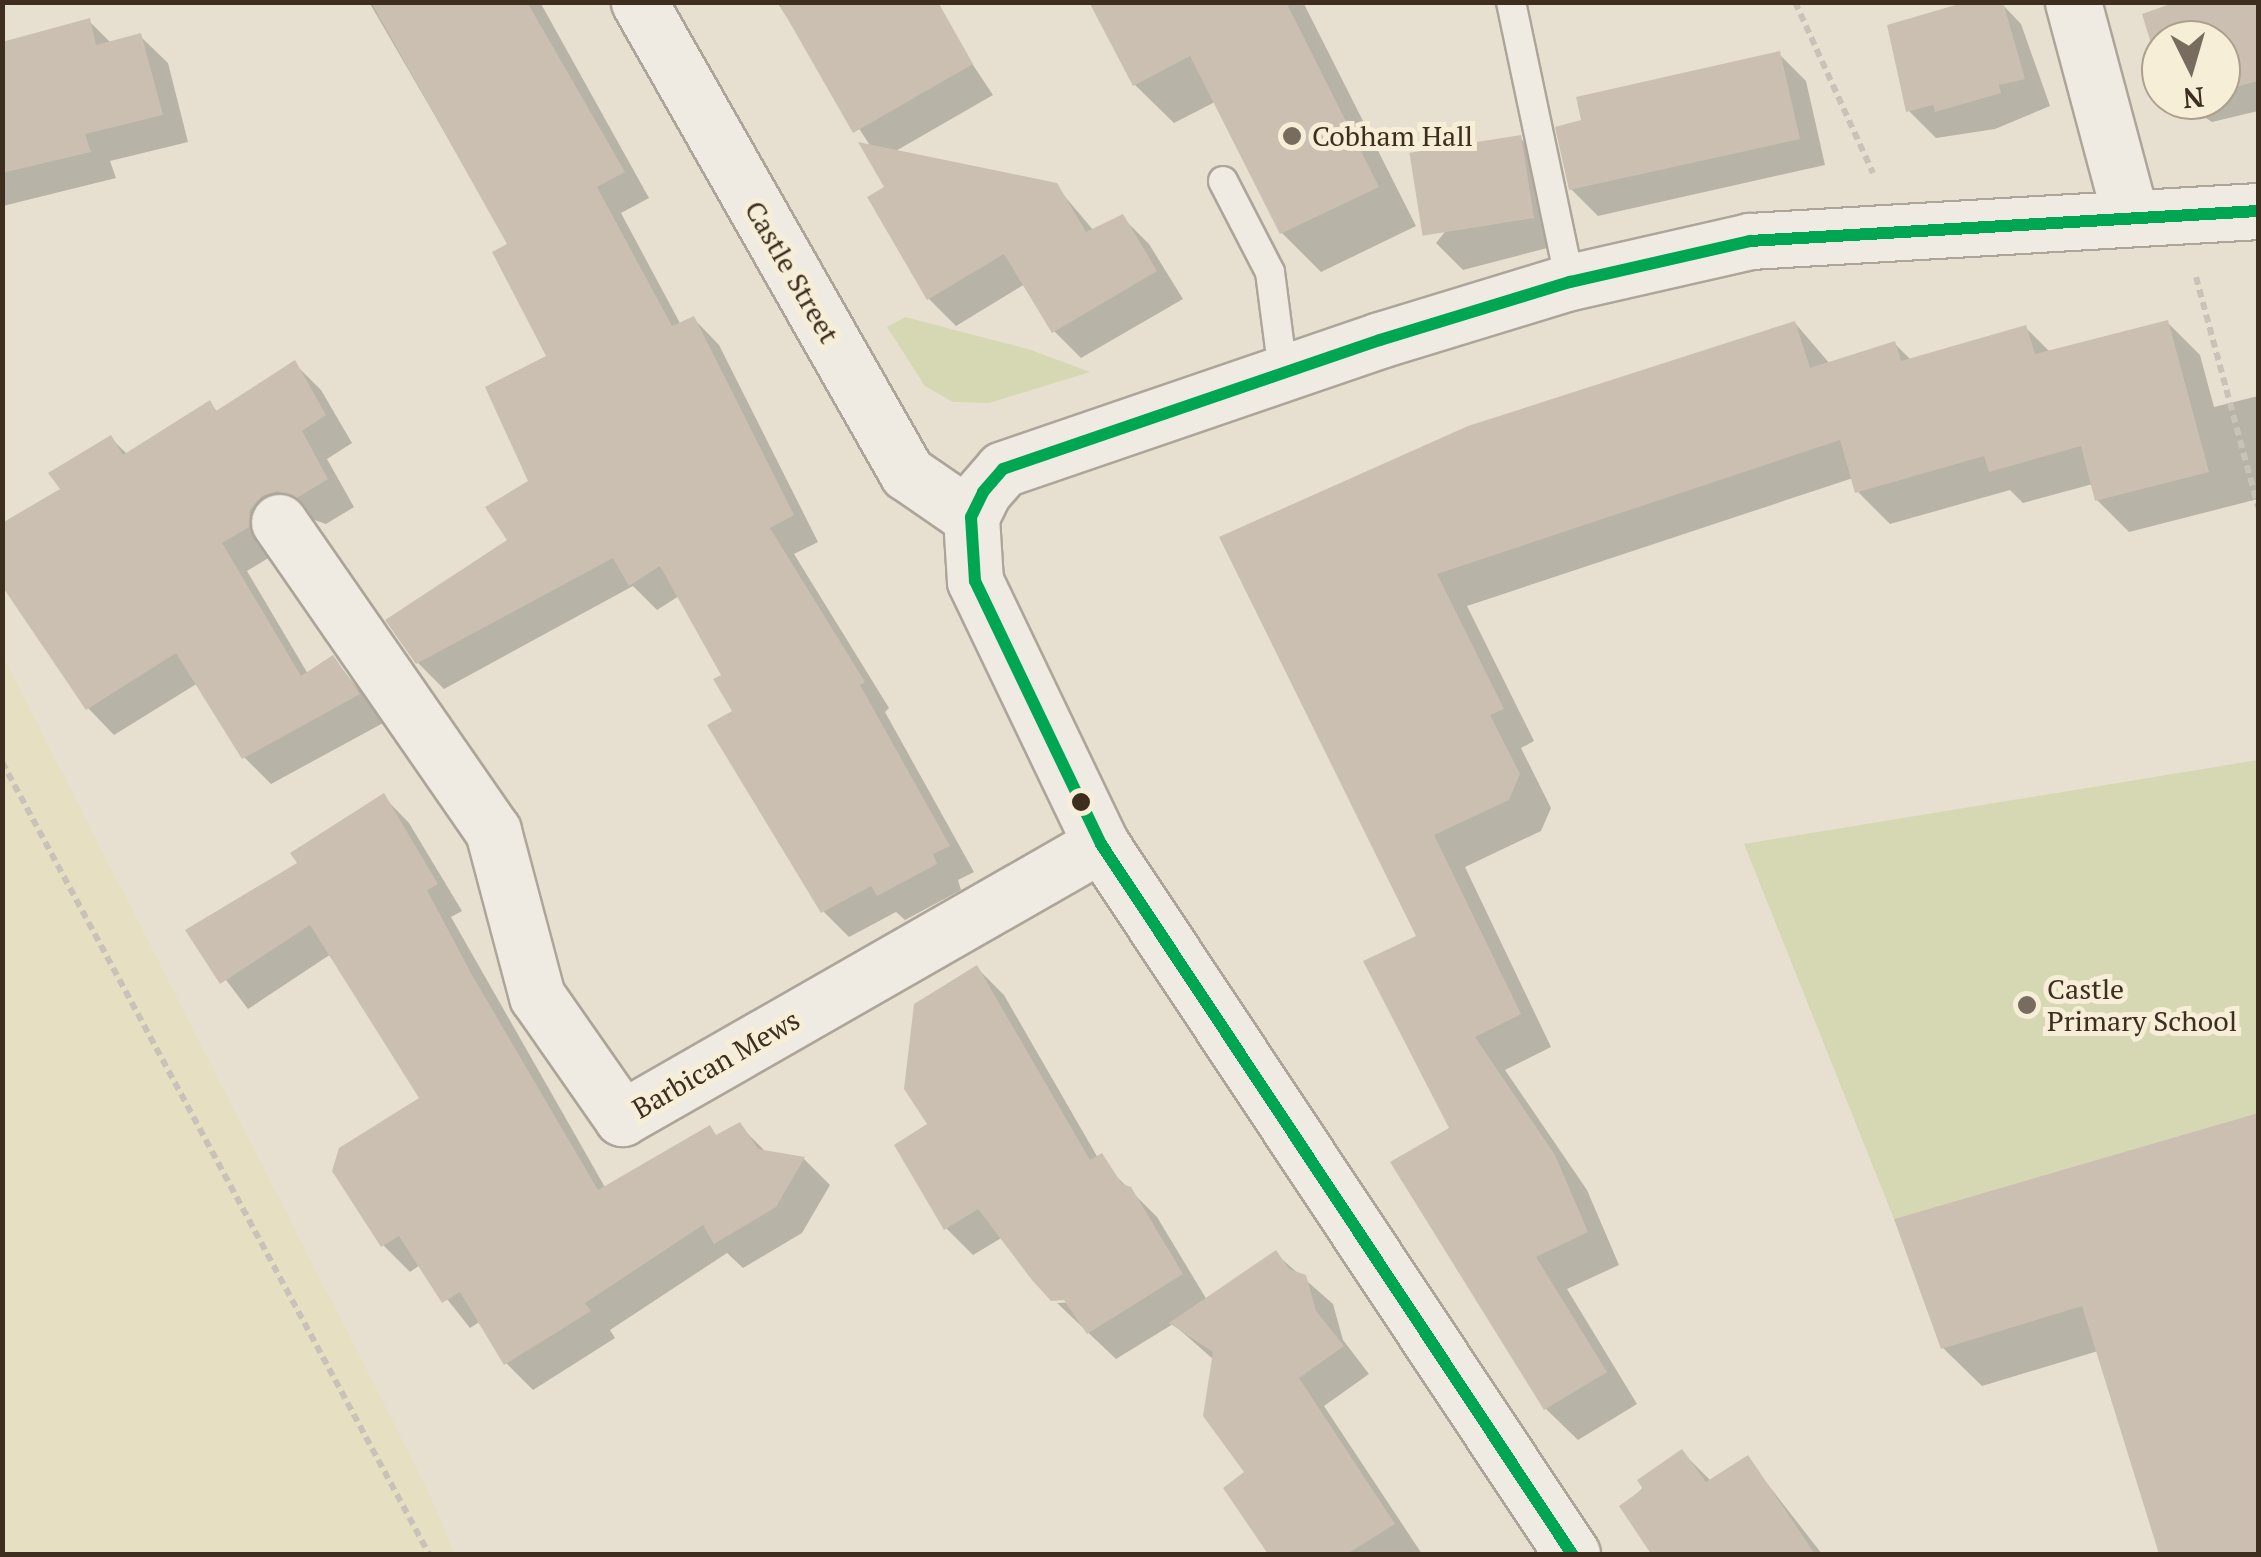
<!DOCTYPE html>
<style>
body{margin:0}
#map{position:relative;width:2261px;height:1557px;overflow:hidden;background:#e7e0d1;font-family:"PT Serif",serif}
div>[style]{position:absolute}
.farmland>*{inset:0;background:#e6dfc2}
.green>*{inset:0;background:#d6d7b3}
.shadow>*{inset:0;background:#0003}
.building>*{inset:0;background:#cbbfb2;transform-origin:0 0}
.path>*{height:6px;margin-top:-3px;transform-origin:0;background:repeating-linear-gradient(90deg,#c8c2b9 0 8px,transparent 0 13px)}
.roads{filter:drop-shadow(2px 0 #ada599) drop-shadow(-2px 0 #ada599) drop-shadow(0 2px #ada599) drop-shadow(0 -2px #ada599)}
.service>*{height:28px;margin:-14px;padding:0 14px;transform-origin:14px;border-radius:14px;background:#efebe3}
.minor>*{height:55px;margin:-27.5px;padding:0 27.5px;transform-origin:27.5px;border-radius:27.5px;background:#efebe3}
.tertiary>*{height:55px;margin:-27.5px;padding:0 27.5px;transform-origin:27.5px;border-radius:27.5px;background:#efebe3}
.bus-1>*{height:12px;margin:-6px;padding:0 6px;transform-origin:6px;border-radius:6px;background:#00a651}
.dots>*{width:28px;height:28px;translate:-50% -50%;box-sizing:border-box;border:5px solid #f7eed8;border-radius:50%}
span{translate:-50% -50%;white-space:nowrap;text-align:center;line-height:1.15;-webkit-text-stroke:10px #f7eed8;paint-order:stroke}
.poi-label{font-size:28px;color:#3d2e20}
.left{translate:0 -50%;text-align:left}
.street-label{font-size:28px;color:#3d2e20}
.frame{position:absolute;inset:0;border:5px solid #3d2e20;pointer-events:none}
.north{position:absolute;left:2141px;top:20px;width:100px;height:100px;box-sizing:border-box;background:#f7eed8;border:2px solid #ada18e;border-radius:50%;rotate:175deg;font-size:28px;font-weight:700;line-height:40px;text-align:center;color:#3d2e20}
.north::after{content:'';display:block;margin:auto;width:35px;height:45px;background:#786c5e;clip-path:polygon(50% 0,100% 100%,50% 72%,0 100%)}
</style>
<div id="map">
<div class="farmland">
<div style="clip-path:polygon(2px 654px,427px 1488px,455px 1554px,3px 1554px)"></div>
</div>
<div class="green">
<div style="clip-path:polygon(905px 317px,1028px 349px,1090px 372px,989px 403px,953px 402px,925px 386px,887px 327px)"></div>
<div style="clip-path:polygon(2258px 760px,2258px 1113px,1894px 1219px,1744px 844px)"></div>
</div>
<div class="shadow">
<div style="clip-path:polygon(369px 2px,540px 2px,649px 198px,621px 213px,681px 325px,694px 319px,719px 345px,818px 542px,794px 554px,889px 708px,885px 712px,974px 872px,958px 880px,961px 890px,905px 920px,896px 912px,849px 937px,823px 911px,724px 676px,679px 596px,657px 610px,633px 586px,444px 689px,418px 663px,510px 541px,531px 482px,549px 357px,510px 245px)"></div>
<div style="clip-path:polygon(777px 2px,931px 2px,993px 95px,894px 152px,1056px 186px,1094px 231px,1122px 217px,1149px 244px,1183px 299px,1081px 358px,1054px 331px,1025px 284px,956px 326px,929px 299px,871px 147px)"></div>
<div style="clip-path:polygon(1095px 2px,1303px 2px,1416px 226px,1321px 272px,1282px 233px,1215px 102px,1174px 123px,1135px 85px)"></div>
<div style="clip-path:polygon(2000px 2px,2021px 24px,2050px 106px,1995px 129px,1936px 138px,1909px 111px)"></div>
<div style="clip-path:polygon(2184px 2px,2258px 2px,2258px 111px,2212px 122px,2178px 100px,2221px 100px,2221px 40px,2161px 40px,2161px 68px,2145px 15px)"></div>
<div style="clip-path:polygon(89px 21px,111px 43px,140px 36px,168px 63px,188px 142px,110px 161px,116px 178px,3px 206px,2px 120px)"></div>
<div style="clip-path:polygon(1779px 54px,1806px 81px,1825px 165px,1598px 216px,1571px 189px)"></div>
<div style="clip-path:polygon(1520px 138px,1548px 165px,1559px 245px,1463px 270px,1436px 243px)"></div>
<div style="clip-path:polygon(1795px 323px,1830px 364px,1895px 344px,1912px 361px,2026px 328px,2051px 353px,2168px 323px,2200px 355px,2214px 407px,2258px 396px,2258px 499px,2129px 532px,2097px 500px,2093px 484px,2023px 503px,2010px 490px,1890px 524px,1858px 492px,1853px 478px,1467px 606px,1534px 741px,1521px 748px,1551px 808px,1541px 831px,1465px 867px,1551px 1047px,1505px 1070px,1587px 1190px,1619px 1265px,1567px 1289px,1637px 1404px,1578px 1440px,1545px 1408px,1453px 1129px,1420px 937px,1222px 538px)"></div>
<div style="clip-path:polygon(294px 363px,321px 390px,352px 443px,327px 459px,354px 507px,326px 524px,306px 517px,275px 554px,247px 571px,308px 674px,333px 658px,385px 722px,271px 784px,244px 757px,198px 683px,114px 735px,88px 708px,64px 490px,111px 438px,128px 455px,209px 403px,218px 412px)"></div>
<div style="clip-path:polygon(383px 796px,409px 823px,462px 911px,451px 917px,606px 1189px,739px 1125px,767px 1153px,804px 1159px,830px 1185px,802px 1233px,743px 1268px,727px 1253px,610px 1330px,615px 1338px,533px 1390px,506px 1363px,481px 1321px,470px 1328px,420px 1265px,410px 1272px,383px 1245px,423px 1098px,331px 954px,248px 1009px,189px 931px,300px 863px)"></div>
<div style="clip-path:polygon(977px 968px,1004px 995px,1098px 1158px,1157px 1217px,1207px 1300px,1276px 1254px,1333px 1304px,1343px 1340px,1369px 1374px,1324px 1406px,1422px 1554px,1271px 1554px,1226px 1489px,1247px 1473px,1214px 1360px,1173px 1324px,1116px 1359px,1057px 1303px,1077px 1302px,1003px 1237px,973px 1255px,946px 1228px,930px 1125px)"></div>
<div style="clip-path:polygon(2258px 1115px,2258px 1554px,2162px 1554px,2098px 1351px,1982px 1386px,1943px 1348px,1897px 1220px)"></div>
<div style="clip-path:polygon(1682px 1452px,1711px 1481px,1748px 1459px,1822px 1554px,1654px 1554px,1622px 1507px)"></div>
</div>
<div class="building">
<div style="clip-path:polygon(371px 2px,527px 2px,625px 172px,597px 187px,672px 326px,694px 316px,794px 515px,770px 528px,865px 682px,860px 685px,950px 846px,933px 854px,937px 864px,877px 896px,871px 886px,821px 913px,707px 725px,732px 711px,713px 679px,721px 675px,660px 566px,629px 586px,613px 558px,416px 664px,385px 620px,507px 540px,485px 507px,528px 481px,485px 387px,546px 356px,492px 252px,507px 244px)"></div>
<div style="clip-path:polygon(778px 2px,938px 2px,973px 64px,853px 133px)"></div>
<div style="clip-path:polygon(1089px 2px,1294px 2px,1288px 6px,1379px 187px,1280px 234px,1190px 56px,1133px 86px)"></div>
<div style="clip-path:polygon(1966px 2px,2003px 2px,2025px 79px,1999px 85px,2001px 93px,1935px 112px,1933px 105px,1906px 112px,1887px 25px)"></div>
<div style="clip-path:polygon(2176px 2px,2258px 2px,2258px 81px,2221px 91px,2221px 40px,2161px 40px,2161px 76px,2142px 14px)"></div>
<div style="clip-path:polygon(90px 18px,96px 45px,141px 33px,163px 115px,85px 134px,91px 152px,2px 173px,2px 42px)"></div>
<div style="clip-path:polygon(1780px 51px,1800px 139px,1569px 190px,1555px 127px,1581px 120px,1576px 97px)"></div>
<div style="left:1521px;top:135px;width:84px;height:113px;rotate:81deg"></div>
<div style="clip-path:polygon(858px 142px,1057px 183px,1086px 232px,1123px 214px,1157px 271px,1052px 333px,1004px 254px,927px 300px,867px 197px,884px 187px)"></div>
<div style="clip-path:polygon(2168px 320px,2209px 472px,2095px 501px,2081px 446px,1989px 472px,1984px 456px,1855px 493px,1840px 440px,1437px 574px,1504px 709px,1490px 715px,1520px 774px,1509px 800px,1434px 835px,1521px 1014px,1475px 1037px,1555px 1155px,1588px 1232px,1536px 1257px,1607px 1372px,1544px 1410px,1390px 1162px,1449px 1128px,1363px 961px,1416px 936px,1219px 537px,1468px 426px,1795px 321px,1810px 368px,1895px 341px,1901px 361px,2026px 325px,2035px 354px)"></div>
<div style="clip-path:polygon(295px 360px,326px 415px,302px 431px,328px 479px,297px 498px,277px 491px,262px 496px,250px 510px,249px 527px,222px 543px,301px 676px,333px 655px,360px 694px,242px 759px,176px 653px,86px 710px,2px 586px,2px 523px,60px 489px,48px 473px,111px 435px,123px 455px,210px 400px,216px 411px)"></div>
<div style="clip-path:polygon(384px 793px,438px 884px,427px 890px,472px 975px,598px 1190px,710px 1125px,716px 1135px,740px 1122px,758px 1149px,805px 1157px,776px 1207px,714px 1244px,703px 1225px,585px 1303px,591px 1311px,504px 1365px,460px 1292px,442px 1303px,399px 1236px,381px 1247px,332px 1171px,339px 1148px,419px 1098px,310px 925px,220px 984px,185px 930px,297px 863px,290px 853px)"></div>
<div style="clip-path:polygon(977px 965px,1090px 1160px,1102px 1153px,1122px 1184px,1131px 1187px,1183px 1274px,1087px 1334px,1064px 1300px,1051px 1301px,1032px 1280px,978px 1209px,944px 1230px,894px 1145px,927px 1124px,904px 1089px,914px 1004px)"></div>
<div style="clip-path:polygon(2258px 1113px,2258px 1554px,2159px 1554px,2082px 1306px,1941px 1349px,1894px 1219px)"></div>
<div style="clip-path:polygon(1276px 1250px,1289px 1269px,1306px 1275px,1316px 1311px,1344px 1346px,1299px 1378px,1395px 1524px,1347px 1554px,1268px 1554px,1223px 1488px,1244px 1472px,1203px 1416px,1213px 1352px,1169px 1323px)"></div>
<div style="clip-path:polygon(1682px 1449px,1706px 1482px,1748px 1455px,1815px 1554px,1651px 1554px,1619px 1506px,1643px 1489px,1637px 1480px)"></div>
</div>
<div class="path">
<div style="left:1795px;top:2px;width:188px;rotate:65.5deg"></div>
<div style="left:2196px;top:277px;width:238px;rotate:74.9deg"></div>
<div style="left:2px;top:762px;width:900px;rotate:61.67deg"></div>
</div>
<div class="roads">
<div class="service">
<div style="left:1511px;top:2px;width:286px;rotate:78.1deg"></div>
<div style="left:1223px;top:181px;width:102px;rotate:62.7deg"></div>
<div style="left:1270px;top:272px;width:101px;rotate:82.6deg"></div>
</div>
<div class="minor">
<div style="left:639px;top:2px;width:542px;rotate:60.36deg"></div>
<div style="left:907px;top:473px;width:78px;rotate:34.5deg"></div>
<div style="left:2073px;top:2px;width:220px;rotate:75deg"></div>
<div style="left:279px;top:522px;width:376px;rotate:55.3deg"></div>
<div style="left:493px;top:831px;width:171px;rotate:75.1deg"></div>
<div style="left:537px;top:996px;width:149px;rotate:55.1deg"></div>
<div style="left:622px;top:1118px;width:552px;rotate:-29.77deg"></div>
</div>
<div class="tertiary">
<div style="left:1572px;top:1554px;width:852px;rotate:-123.56deg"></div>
<div style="left:1101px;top:844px;width:292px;rotate:-115.6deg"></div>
<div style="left:975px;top:581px;width:64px;rotate:-93.6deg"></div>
<div style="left:971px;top:517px;width:28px;rotate:-64deg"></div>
<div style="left:983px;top:492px;width:30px;rotate:-49deg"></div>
<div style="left:1003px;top:469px;width:398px;rotate:-18.9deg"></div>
<div style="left:1380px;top:340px;width:199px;rotate:-17deg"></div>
<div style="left:1570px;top:282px;width:185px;rotate:-12.8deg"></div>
<div style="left:1750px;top:241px;width:509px;rotate:-3.38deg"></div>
</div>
</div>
<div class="bus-1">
<div style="left:1572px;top:1554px;width:852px;rotate:-123.56deg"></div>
<div style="left:1101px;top:844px;width:292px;rotate:-115.6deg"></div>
<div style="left:975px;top:581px;width:64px;rotate:-93.6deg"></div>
<div style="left:971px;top:517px;width:28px;rotate:-64deg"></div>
<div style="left:983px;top:492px;width:30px;rotate:-49deg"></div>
<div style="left:1003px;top:469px;width:398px;rotate:-18.9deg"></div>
<div style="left:1380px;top:340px;width:199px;rotate:-17deg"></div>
<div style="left:1570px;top:282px;width:185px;rotate:-12.8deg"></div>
<div style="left:1750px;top:241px;width:509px;rotate:-3.38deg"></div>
</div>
<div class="dots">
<div style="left:1292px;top:136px;background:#786c5e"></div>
<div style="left:1081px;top:802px;background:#3d2e20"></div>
<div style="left:2027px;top:1005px;background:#786c5e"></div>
</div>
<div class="poi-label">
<span class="left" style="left:1312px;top:136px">Cobham Hall</span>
<span class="left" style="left:2047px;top:1005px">Castle<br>Primary School</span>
</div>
<div class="street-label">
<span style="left:792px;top:272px;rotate:60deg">Castle Street</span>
<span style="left:716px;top:1064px;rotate:-30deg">Barbican Mews</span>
</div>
<div class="frame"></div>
<div class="north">N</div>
</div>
